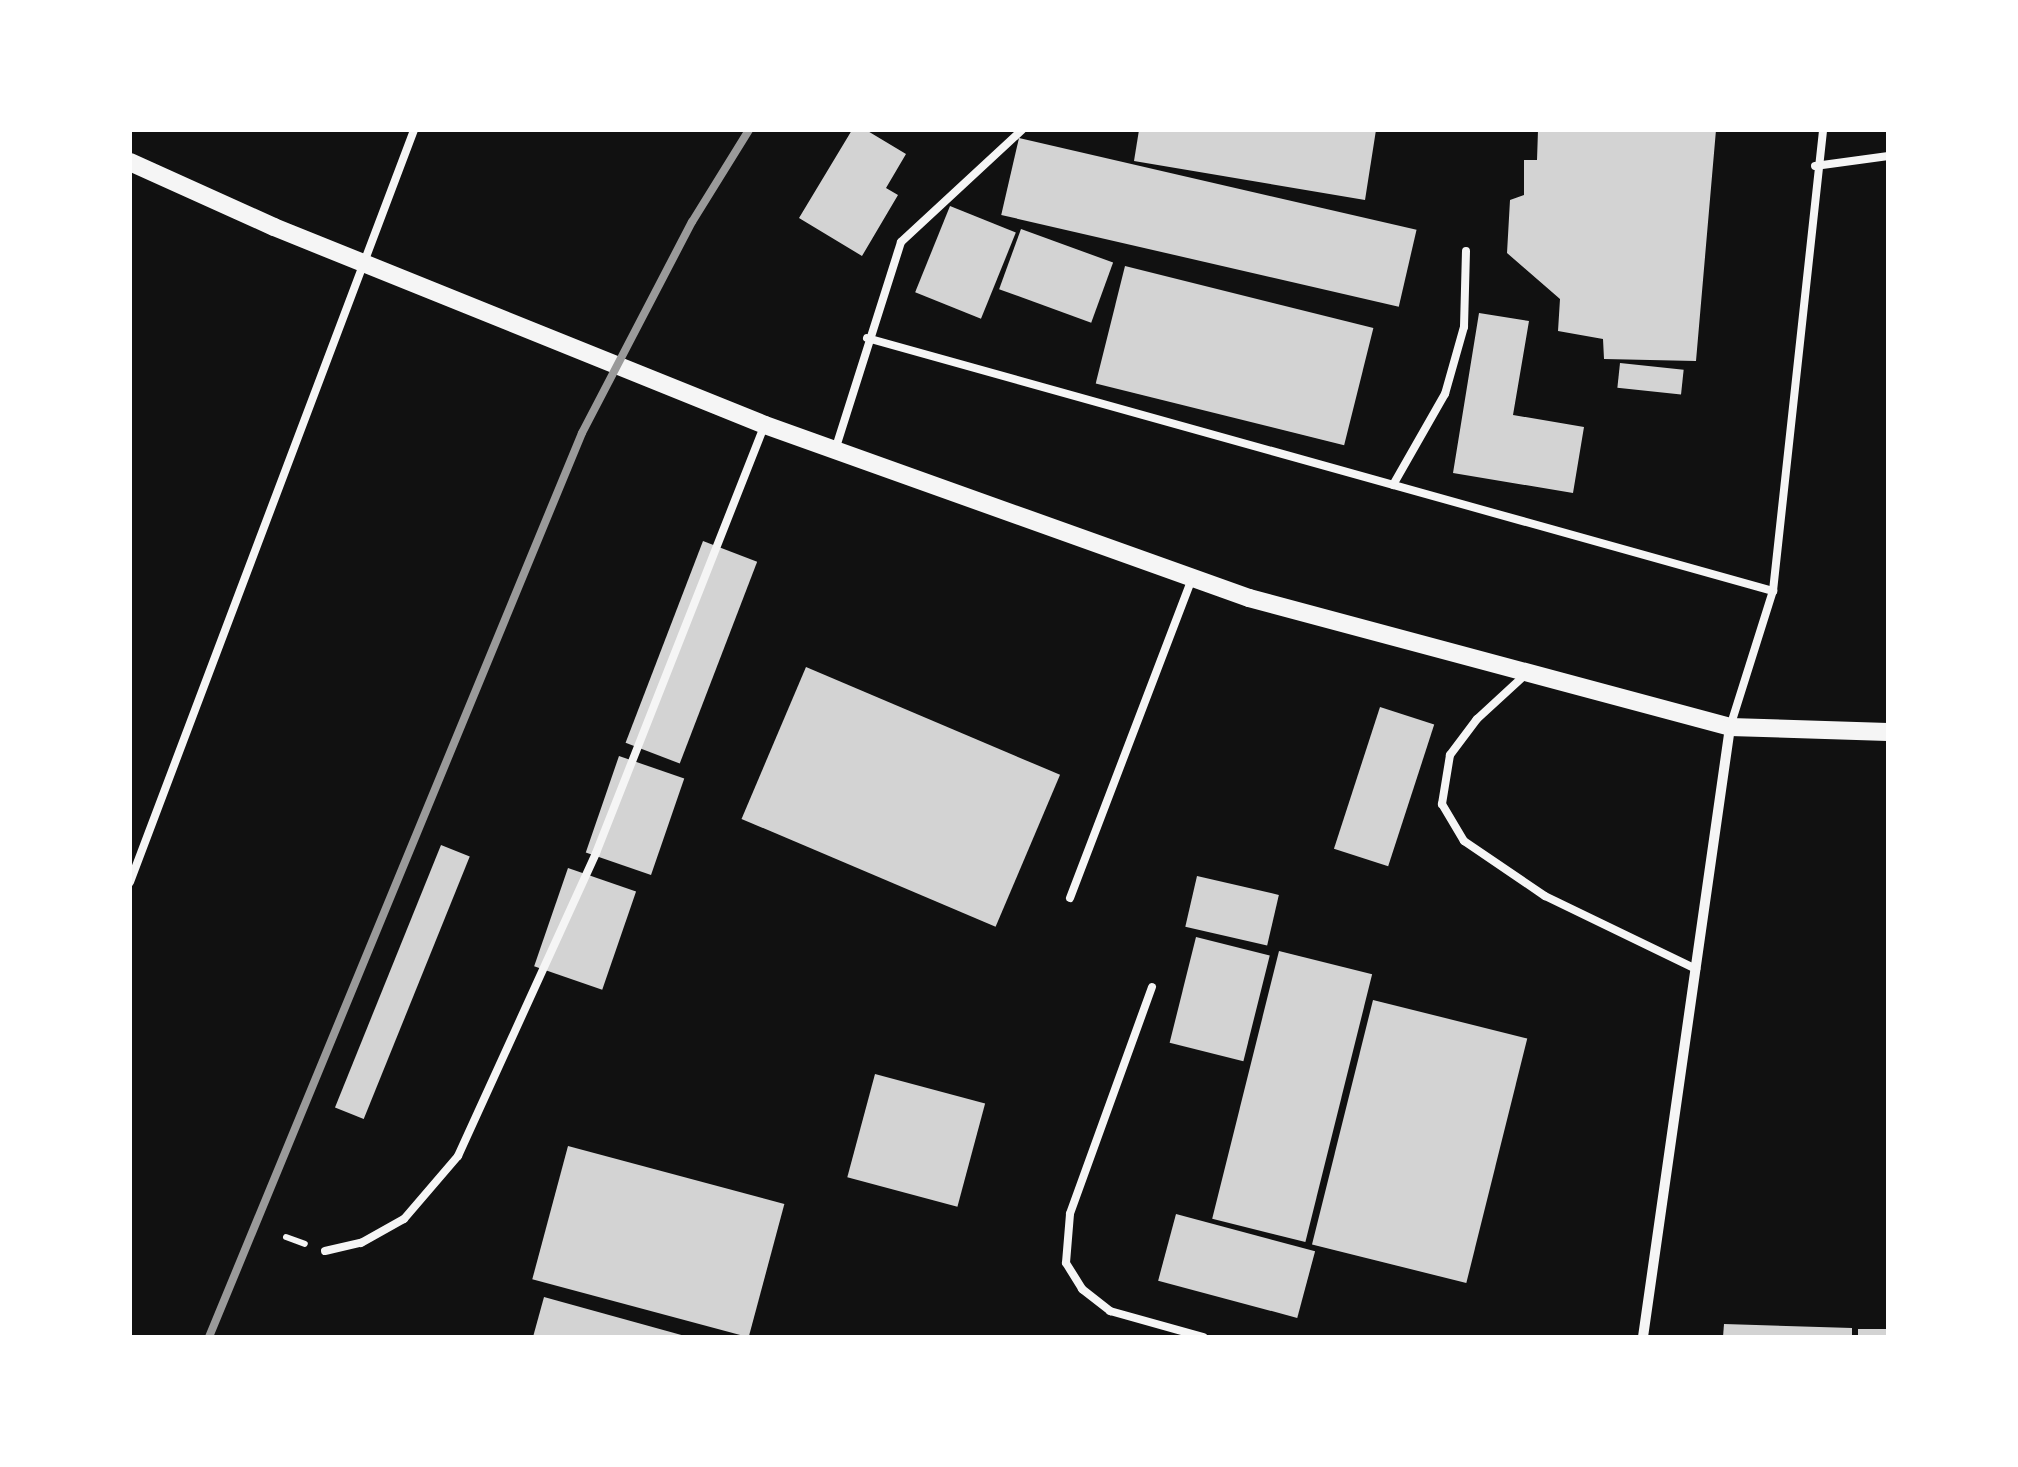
<!DOCTYPE html>
<style>
body{margin:0}
#map{position:relative;width:2018px;height:1467px;overflow:hidden;background:#111;font-family:"Crimson Pro",serif}
div>[style]{position:absolute}
.building>*{inset:0;background:#d3d3d3;transform-origin:0 0}
.path>*{height:6px;margin:-3px;padding:0 3px;transform-origin:3px;border-radius:3px;background:#f5f5f5}
.service>*{height:8px;margin:-4px;padding:0 4px;transform-origin:4px;border-radius:4px;background:#f5f5f5}
.minor>*{height:10px;margin:-5px;padding:0 5px;transform-origin:5px;border-radius:5px;background:#f5f5f5}
.tertiary>*{height:18px;margin:-9px;padding:0 9px;transform-origin:9px;border-radius:9px;background:#f5f5f5}
.rail>*{height:8px;margin:-4px;padding:0 4px;transform-origin:4px;border-radius:4px;background:#9a9a9a}
span{translate:-50% -50%;white-space:nowrap;text-align:center;line-height:1.15;-webkit-text-stroke:9px #fff;paint-order:stroke}
.frame{position:absolute;inset:0;border:132px solid #fff;pointer-events:none}
</style>
<div id="map">
<div class="building">
<div style="clip-path:polygon(852px 130px,866px 130px,906px 154px,886px 188px,898px 195px,862px 256px,799px 218px)"></div>
<div style="clip-path:polygon(1139px 130px,1376px 130px,1365px 200px,1134px 161px)"></div>
<div style="clip-path:polygon(1538px 130px,1716px 130px,1696px 361px,1604px 359px,1603px 339px,1558px 331px,1560px 299px,1507px 253px,1510px 200px,1524px 195px,1524px 160px,1537px 160px)"></div>
<div style="left:1019px;top:138px;width:408px;height:79px;rotate:13deg"></div>
<div style="left:950px;top:206px;width:71px;height:93px;rotate:22deg"></div>
<div style="left:1021px;top:229px;width:98px;height:64px;rotate:20deg"></div>
<div style="left:1125px;top:266px;width:256px;height:121px;rotate:14deg"></div>
<div style="clip-path:polygon(1479px 313px,1529px 321px,1513px 415px,1584px 427px,1573px 493px,1453px 473px)"></div>
<div style="left:1620px;top:363px;width:64px;height:25px;rotate:6deg"></div>
<div style="left:703px;top:541px;width:58px;height:216px;rotate:21deg"></div>
<div style="left:806px;top:667px;width:276px;height:165px;rotate:23deg"></div>
<div style="left:1380px;top:707px;width:57px;height:149px;rotate:18deg"></div>
<div style="left:619px;top:756px;width:69px;height:102px;rotate:19deg"></div>
<div style="left:441px;top:845px;width:31px;height:283px;rotate:22deg"></div>
<div style="left:568px;top:868px;width:72px;height:104px;rotate:19deg"></div>
<div style="left:1197px;top:876px;width:84px;height:52px;rotate:13deg"></div>
<div style="left:1196px;top:937px;width:76px;height:109px;rotate:14deg"></div>
<div style="left:1279px;top:951px;width:96px;height:276px;rotate:14deg"></div>
<div style="left:1373px;top:1000px;width:159px;height:252px;rotate:14deg"></div>
<div style="left:875px;top:1074px;width:114px;height:107px;rotate:15deg"></div>
<div style="left:568px;top:1146px;width:224px;height:138px;rotate:15deg"></div>
<div style="left:1176px;top:1214px;width:144px;height:69px;rotate:15deg"></div>
<div style="clip-path:polygon(544px 1297px,685px 1336px,685px 1337px,533px 1337px)"></div>
<div style="clip-path:polygon(1724px 1324px,1852px 1328px,1852px 1337px,1723px 1337px)"></div>
<div style="left:1858px;top:1329px;width:30px;height:8px"></div>
</div>
<div class="path">
<div style="left:286px;top:1237px;width:20px;rotate:20deg"></div>
</div>
<div class="service">
<div style="left:1815px;top:166px;width:74px;rotate:-7.8deg"></div>
<div style="left:867px;top:338px;width:941px;rotate:15.6deg"></div>
<div style="left:836px;top:447px;width:215px;rotate:-72.4deg"></div>
<div style="left:901px;top:242px;width:165px;rotate:-42.8deg"></div>
<div style="left:1393px;top:485px;width:105px;rotate:-60.3deg"></div>
<div style="left:1445px;top:394px;width:70px;rotate:-74.2deg"></div>
<div style="left:1464px;top:327px;width:76px;rotate:-88.5deg"></div>
<div style="left:1526px;top:674px;width:67px;rotate:137.4deg"></div>
<div style="left:1477px;top:719px;width:45px;rotate:126.9deg"></div>
<div style="left:1450px;top:755px;width:50px;rotate:99.3deg"></div>
<div style="left:1442px;top:804px;width:43px;rotate:59.3deg"></div>
<div style="left:1464px;top:841px;width:98px;rotate:34.2deg"></div>
<div style="left:1545px;top:896px;width:168px;rotate:25.8deg"></div>
<div style="left:1730px;top:727px;width:143px;rotate:-72.5deg"></div>
<div style="left:1773px;top:591px;width:464px;rotate:-83.8deg"></div>
<div style="left:130px;top:882px;width:804px;rotate:-69.31deg"></div>
<div style="left:1070px;top:898px;width:342px;rotate:-69.1deg"></div>
<div style="left:1152px;top:987px;width:241px;rotate:109.9deg"></div>
<div style="left:1070px;top:1214px;width:49px;rotate:94.7deg"></div>
<div style="left:1066px;top:1263px;width:31px;rotate:58deg"></div>
<div style="left:1082px;top:1289px;width:36px;rotate:38deg"></div>
<div style="left:1110px;top:1311px;width:97px;rotate:15.6deg"></div>
<div style="left:325px;top:1251px;width:37px;rotate:-13deg"></div>
<div style="left:361px;top:1243px;width:49px;rotate:-29.2deg"></div>
<div style="left:404px;top:1219px;width:83px;rotate:-49.4deg"></div>
<div style="left:458px;top:1156px;width:333px;rotate:-65.5deg"></div>
<div style="left:596px;top:853px;width:460px;rotate:-68.5deg"></div>
</div>
<div class="minor">
<div style="left:1643px;top:1337px;width:616px;rotate:-81.88deg"></div>
</div>
<div class="tertiary">
<div style="left:130px;top:162px;width:158px;rotate:24.3deg"></div>
<div style="left:274px;top:227px;width:529px;rotate:21.96deg"></div>
<div style="left:765px;top:425px;width:514px;rotate:19.67deg"></div>
<div style="left:1249px;top:598px;width:498px;rotate:15deg"></div>
<div style="left:1730px;top:727px;width:158px;rotate:1.8deg"></div>
</div>
<div class="rail">
<div style="left:209px;top:1337px;width:978px;rotate:-67.58deg"></div>
<div style="left:582px;top:433px;width:238px;rotate:-62.5deg"></div>
<div style="left:692px;top:222px;width:108px;rotate:-58.2deg"></div>
</div>
<div class="frame"></div>
</div>
